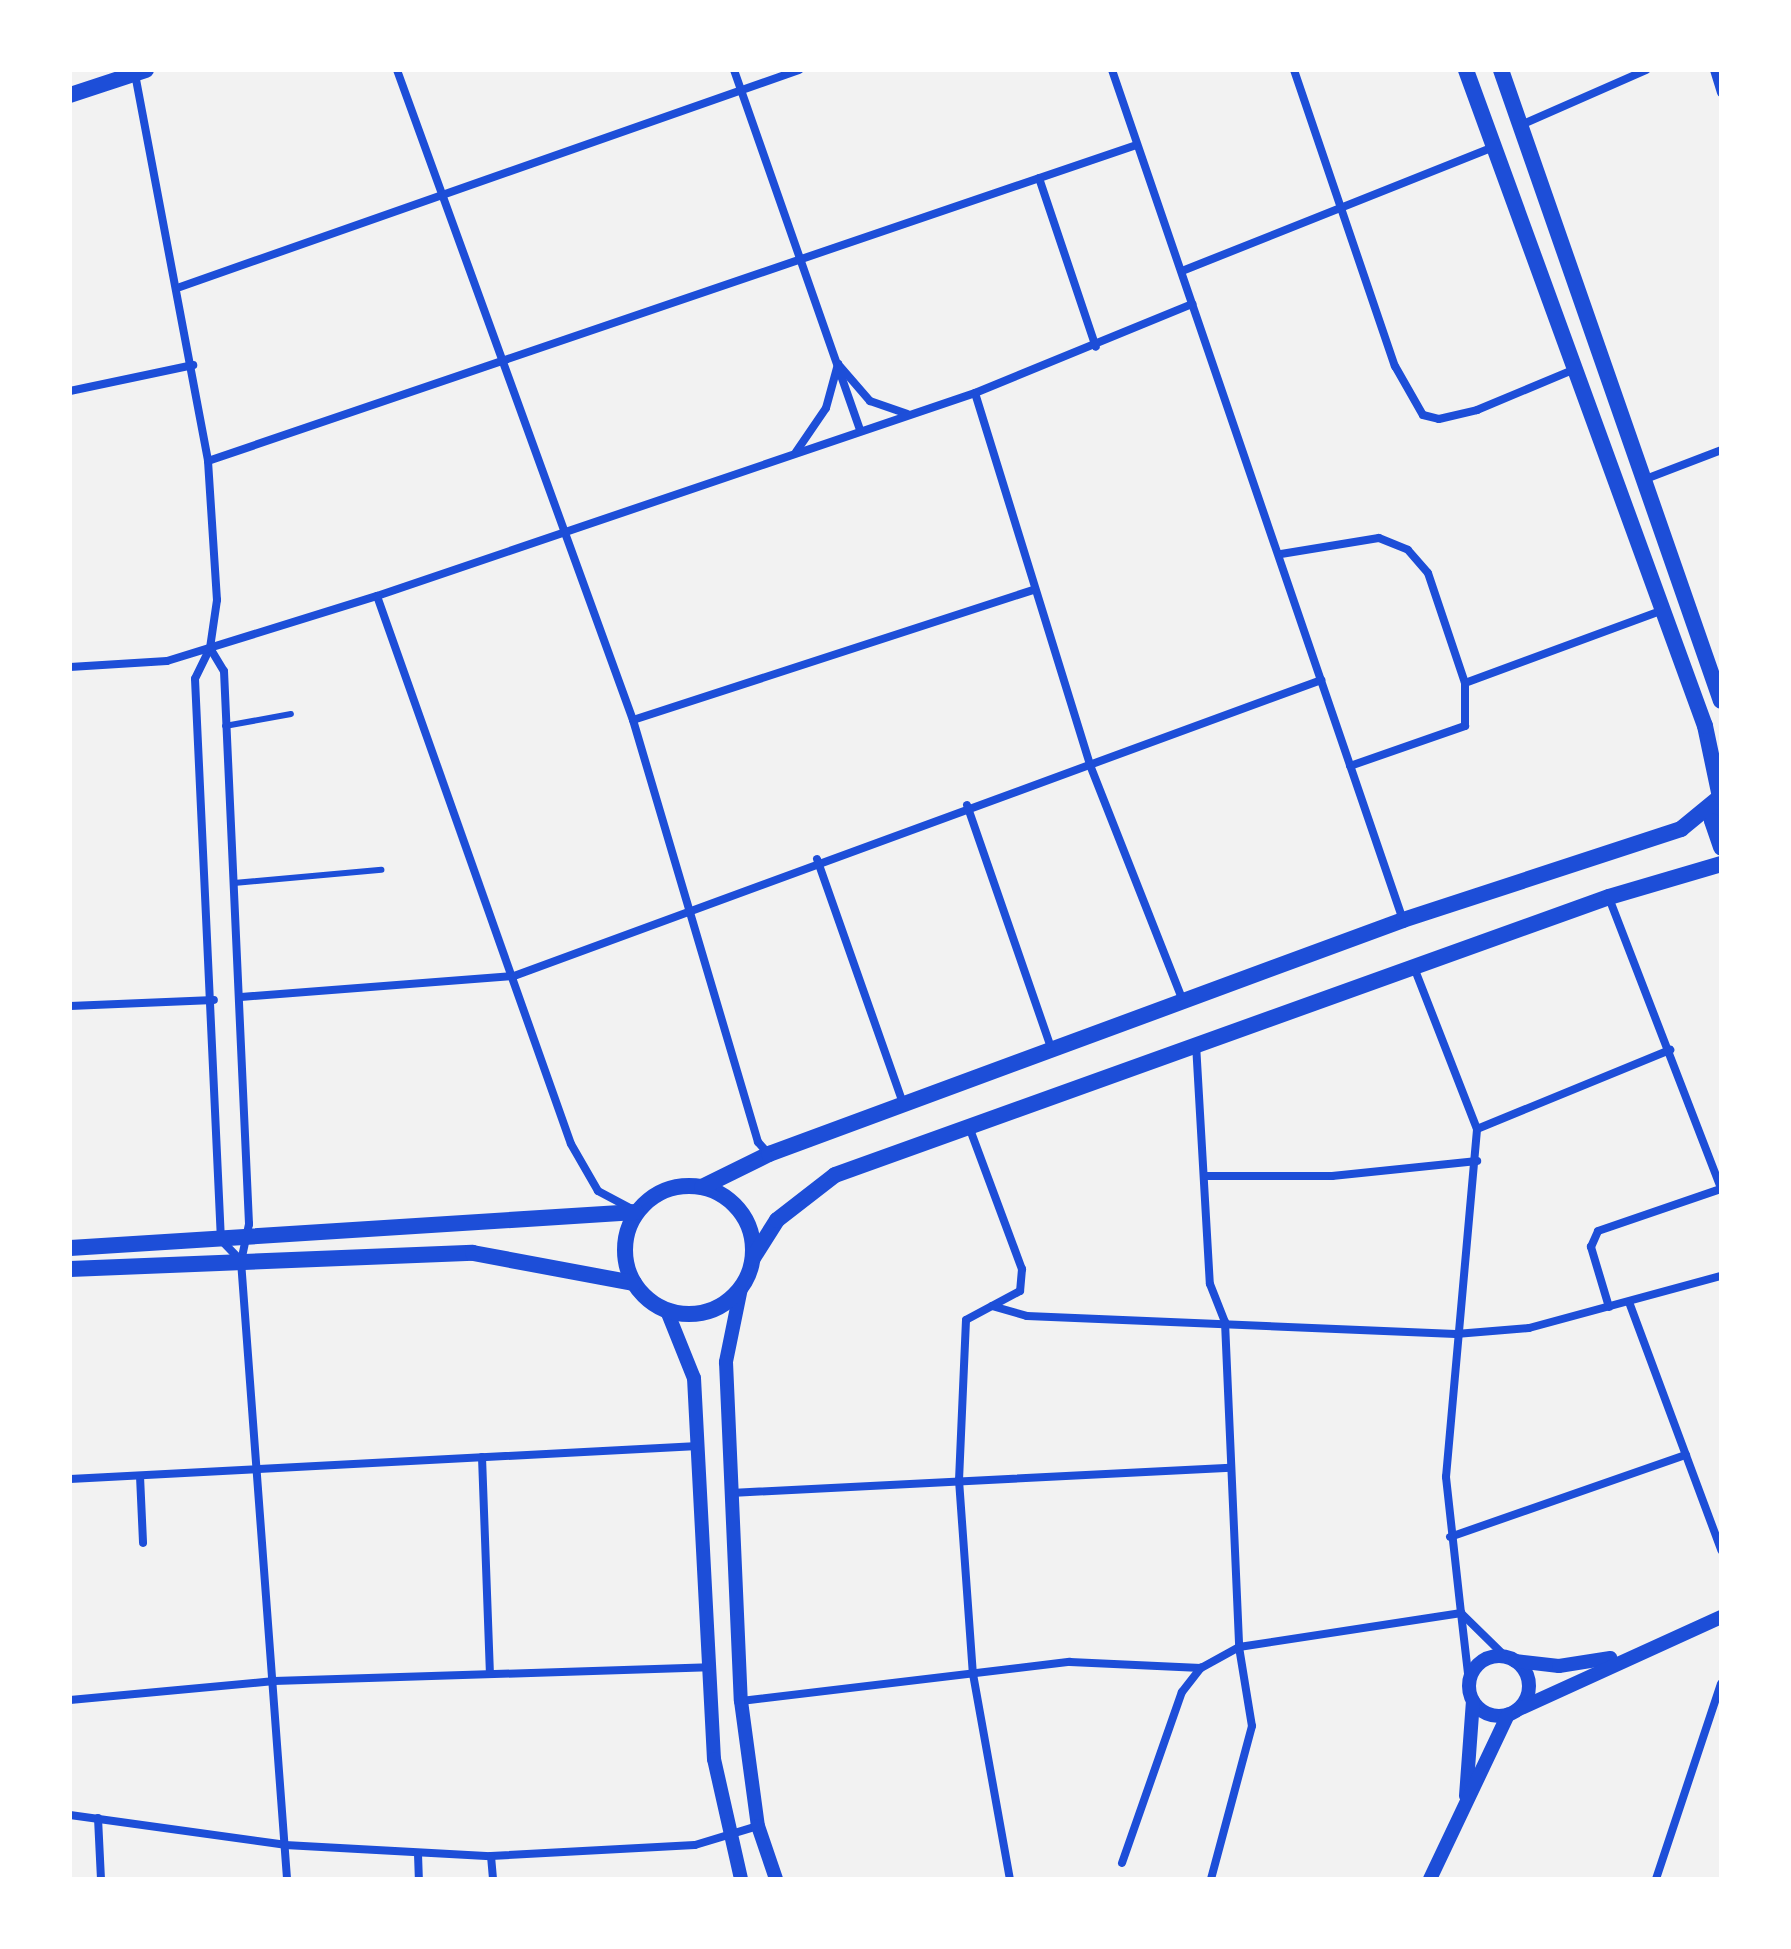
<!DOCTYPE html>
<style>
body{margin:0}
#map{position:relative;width:1791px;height:1949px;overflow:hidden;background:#f2f2f2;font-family:Quicksand,sans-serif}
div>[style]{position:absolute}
.service>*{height:6px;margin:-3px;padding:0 3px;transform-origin:3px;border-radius:3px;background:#1d4ed8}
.minor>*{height:8px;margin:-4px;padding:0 4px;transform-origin:4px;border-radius:4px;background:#1d4ed8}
.tertiary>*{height:14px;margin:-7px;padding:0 7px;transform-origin:7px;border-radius:7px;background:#1d4ed8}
.tertiary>.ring{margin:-7px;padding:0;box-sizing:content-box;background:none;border:14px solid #1d4ed8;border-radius:50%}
.secondary>*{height:16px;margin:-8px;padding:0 8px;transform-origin:8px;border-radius:8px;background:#1d4ed8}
.secondary>.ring{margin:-8px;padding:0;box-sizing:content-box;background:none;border:16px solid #1d4ed8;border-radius:50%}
span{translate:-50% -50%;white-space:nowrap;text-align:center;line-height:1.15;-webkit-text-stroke:6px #fff;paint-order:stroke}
.frame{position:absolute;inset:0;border:72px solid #fff;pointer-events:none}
</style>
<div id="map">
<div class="service">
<div style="left:225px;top:726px;width:67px;rotate:-10.3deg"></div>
<div style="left:234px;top:883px;width:148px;rotate:-5.1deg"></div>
</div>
<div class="minor">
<div style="left:397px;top:70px;width:692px;rotate:70.05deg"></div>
<div style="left:633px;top:720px;width:440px;rotate:73.5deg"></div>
<div style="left:758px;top:1142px;width:15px;rotate:48deg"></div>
<div style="left:734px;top:70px;width:380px;rotate:70.7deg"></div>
<div style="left:1112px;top:70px;width:898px;rotate:71.1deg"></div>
<div style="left:1294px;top:70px;width:313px;rotate:71.2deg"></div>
<div style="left:1395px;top:366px;width:56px;rotate:60.3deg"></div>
<div style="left:1423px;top:415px;width:16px;rotate:14deg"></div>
<div style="left:1439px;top:419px;width:39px;rotate:-13deg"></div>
<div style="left:1477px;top:410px;width:106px;rotate:-22.7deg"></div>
<div style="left:1714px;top:70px;width:24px;rotate:73deg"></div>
<div style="left:135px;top:74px;width:394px;rotate:79.3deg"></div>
<div style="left:208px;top:461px;width:139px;rotate:86.3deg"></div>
<div style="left:217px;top:600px;width:49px;rotate:98.3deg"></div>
<div style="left:210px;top:648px;width:34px;rotate:116deg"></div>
<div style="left:195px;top:679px;width:562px;rotate:87.35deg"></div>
<div style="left:221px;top:1240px;width:29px;rotate:46deg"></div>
<div style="left:1521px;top:125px;width:137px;rotate:-23.7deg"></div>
<div style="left:1039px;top:178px;width:178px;rotate:71.4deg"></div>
<div style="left:1182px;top:271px;width:336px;rotate:-21.7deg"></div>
<div style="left:180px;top:287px;width:656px;rotate:-19.32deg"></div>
<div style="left:70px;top:391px;width:126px;rotate:-11.9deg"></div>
<div style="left:975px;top:393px;width:389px;rotate:72.8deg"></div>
<div style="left:1090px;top:765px;width:254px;rotate:68.5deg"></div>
<div style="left:796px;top:452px;width:53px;rotate:-55.7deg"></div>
<div style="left:826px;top:408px;width:46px;rotate:-74.7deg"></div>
<div style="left:838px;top:364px;width:49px;rotate:49.1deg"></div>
<div style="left:870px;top:401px;width:39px;rotate:19deg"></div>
<div style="left:208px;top:461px;width:980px;rotate:-18.8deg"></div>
<div style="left:1643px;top:480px;width:84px;rotate:-21deg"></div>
<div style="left:1281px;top:554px;width:99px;rotate:-9.3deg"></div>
<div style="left:1379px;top:538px;width:31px;rotate:22deg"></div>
<div style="left:1408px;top:550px;width:30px;rotate:49deg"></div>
<div style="left:1428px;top:573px;width:116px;rotate:71.4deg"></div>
<div style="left:377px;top:596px;width:581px;rotate:70.51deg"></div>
<div style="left:571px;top:1144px;width:54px;rotate:60.1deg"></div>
<div style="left:598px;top:1191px;width:40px;rotate:28deg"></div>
<div style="left:210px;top:648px;width:27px;rotate:59deg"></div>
<div style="left:224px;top:671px;width:554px;rotate:87.41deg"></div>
<div style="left:249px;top:1224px;width:38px;rotate:102deg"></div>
<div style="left:241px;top:1261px;width:620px;rotate:85.74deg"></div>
<div style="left:70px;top:667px;width:97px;rotate:-3.5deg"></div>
<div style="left:167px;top:661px;width:220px;rotate:-17.2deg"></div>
<div style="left:377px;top:596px;width:632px;rotate:-18.75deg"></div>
<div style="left:975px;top:393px;width:235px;rotate:-22.3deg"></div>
<div style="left:633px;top:720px;width:422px;rotate:-18deg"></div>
<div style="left:1350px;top:766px;width:122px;rotate:-19.2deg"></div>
<div style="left:1465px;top:726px;width:43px;rotate:-90deg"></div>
<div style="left:1465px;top:683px;width:209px;rotate:-20.2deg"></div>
<div style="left:967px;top:805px;width:259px;rotate:70.9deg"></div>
<div style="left:817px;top:859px;width:259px;rotate:70.6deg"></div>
<div style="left:1609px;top:898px;width:311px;rotate:68.9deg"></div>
<div style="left:241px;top:997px;width:274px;rotate:-4.4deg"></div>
<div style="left:514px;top:976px;width:860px;rotate:-20.14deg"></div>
<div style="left:70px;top:1006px;width:144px;rotate:-2.4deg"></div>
<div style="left:1196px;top:1044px;width:240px;rotate:86.7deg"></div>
<div style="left:1210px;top:1284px;width:41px;rotate:68.5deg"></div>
<div style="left:1225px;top:1322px;width:325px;rotate:87.5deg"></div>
<div style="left:1239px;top:1647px;width:80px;rotate:80.7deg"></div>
<div style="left:1252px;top:1726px;width:158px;rotate:105deg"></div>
<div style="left:968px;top:1124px;width:155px;rotate:69.6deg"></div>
<div style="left:1022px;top:1269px;width:22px;rotate:95deg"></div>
<div style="left:1020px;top:1291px;width:61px;rotate:151.8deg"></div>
<div style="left:966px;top:1320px;width:160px;rotate:92.5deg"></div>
<div style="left:959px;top:1480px;width:195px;rotate:85.9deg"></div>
<div style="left:973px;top:1674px;width:208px;rotate:79.8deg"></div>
<div style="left:1477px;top:1129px;width:209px;rotate:-22.3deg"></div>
<div style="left:1206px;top:1176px;width:126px"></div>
<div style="left:1332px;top:1176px;width:146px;rotate:-5.9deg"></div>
<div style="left:1629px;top:1302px;width:265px;rotate:69.6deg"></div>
<div style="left:992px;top:1306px;width:36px;rotate:16deg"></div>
<div style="left:1027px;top:1316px;width:429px;rotate:2.4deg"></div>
<div style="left:1456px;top:1334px;width:73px;rotate:-4.7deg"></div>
<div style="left:1529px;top:1328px;width:199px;rotate:-15.2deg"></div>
<div style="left:1609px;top:1307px;width:63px;rotate:-106.7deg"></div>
<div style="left:1591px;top:1247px;width:17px;rotate:-66deg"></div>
<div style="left:1598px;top:1231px;width:130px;rotate:-18.9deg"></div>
<div style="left:482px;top:1457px;width:216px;rotate:87.9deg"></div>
<div style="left:140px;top:1476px;width:67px;rotate:87.4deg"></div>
<div style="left:70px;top:1479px;width:629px;rotate:-3.01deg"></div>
<div style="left:731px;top:1493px;width:500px;rotate:-2.9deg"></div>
<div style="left:1450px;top:1537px;width:250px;rotate:-19.2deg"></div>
<div style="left:1469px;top:1682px;width:69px;rotate:-96.6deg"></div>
<div style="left:1461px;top:1613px;width:64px;rotate:44.4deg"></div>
<div style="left:70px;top:1700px;width:205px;rotate:-5.3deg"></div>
<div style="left:274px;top:1681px;width:435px;rotate:-1.8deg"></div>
<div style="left:741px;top:1701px;width:331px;rotate:-6.8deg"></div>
<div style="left:1070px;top:1662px;width:131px;rotate:2.6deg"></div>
<div style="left:1201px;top:1668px;width:43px;rotate:-28.9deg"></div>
<div style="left:1239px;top:1647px;width:225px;rotate:-8.7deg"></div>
<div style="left:1461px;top:1613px;width:137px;rotate:-96.3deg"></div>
<div style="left:1446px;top:1477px;width:349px;rotate:-84.9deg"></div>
<div style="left:1477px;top:1129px;width:174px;rotate:-111.3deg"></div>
<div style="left:70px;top:1815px;width:217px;rotate:7.9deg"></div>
<div style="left:285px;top:1845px;width:206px;rotate:3.1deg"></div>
<div style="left:491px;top:1856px;width:204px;rotate:-3.1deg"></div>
<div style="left:695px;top:1845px;width:66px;rotate:-16.8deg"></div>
<div style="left:98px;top:1818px;width:61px;rotate:87.2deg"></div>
<div style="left:418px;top:1854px;width:25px;rotate:88deg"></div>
<div style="left:491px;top:1856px;width:23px;rotate:85deg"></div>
<div style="left:1122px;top:1863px;width:181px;rotate:-70.7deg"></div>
<div style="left:1182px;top:1692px;width:31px;rotate:-52deg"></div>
<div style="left:1656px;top:1879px;width:206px;rotate:-71.6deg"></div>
</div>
<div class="tertiary">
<div style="left:741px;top:1288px;width:76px;rotate:101.5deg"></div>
<div style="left:726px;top:1362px;width:339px;rotate:87.5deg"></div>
<div style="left:741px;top:1701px;width:126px;rotate:82.3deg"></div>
<div style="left:758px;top:1826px;width:56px;rotate:71.2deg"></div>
<div style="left:667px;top:1311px;width:72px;rotate:68.1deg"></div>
<div style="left:694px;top:1378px;width:382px;rotate:87deg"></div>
<div style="left:714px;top:1759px;width:123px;rotate:77.3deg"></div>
<div class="ring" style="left:1469px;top:1656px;width:46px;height:46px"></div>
<div style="left:1515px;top:1661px;width:44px;rotate:6.5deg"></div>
<div style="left:1559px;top:1666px;width:52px;rotate:-8.9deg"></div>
<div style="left:1517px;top:1710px;width:224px;rotate:-24.5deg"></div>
<div style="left:1466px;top:1796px;width:95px;rotate:-85.8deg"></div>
<div style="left:1430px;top:1879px;width:182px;rotate:-64.6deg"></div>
</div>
<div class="secondary">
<div style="left:1501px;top:70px;width:668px;rotate:70.78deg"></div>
<div style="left:70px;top:95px;width:80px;rotate:-18.2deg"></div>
<div style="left:1720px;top:798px;width:24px;rotate:109deg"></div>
<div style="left:1712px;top:821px;width:28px;rotate:71deg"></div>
<div class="ring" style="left:625px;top:1186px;width:112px;height:112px"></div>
<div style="left:702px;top:1187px;width:75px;rotate:-26.2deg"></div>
<div style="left:769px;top:1154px;width:676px;rotate:-20.26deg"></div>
<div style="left:1403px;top:920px;width:293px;rotate:-18.1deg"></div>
<div style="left:1681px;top:829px;width:50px;rotate:-39.4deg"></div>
<div style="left:1720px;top:797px;width:73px;rotate:-101.9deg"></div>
<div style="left:1705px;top:726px;width:698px;rotate:-110.02deg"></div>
<div style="left:70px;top:1248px;width:567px;rotate:-3.64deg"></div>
<div style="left:753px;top:1258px;width:45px;rotate:-57.7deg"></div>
<div style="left:777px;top:1220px;width:73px;rotate:-37.8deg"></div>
<div style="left:835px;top:1175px;width:822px;rotate:-19.76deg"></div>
<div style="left:1609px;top:897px;width:117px;rotate:-16.4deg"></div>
<div style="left:70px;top:1269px;width:403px;rotate:-2.3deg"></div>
<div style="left:473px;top:1253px;width:164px;rotate:10.6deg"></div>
</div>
<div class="frame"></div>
</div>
